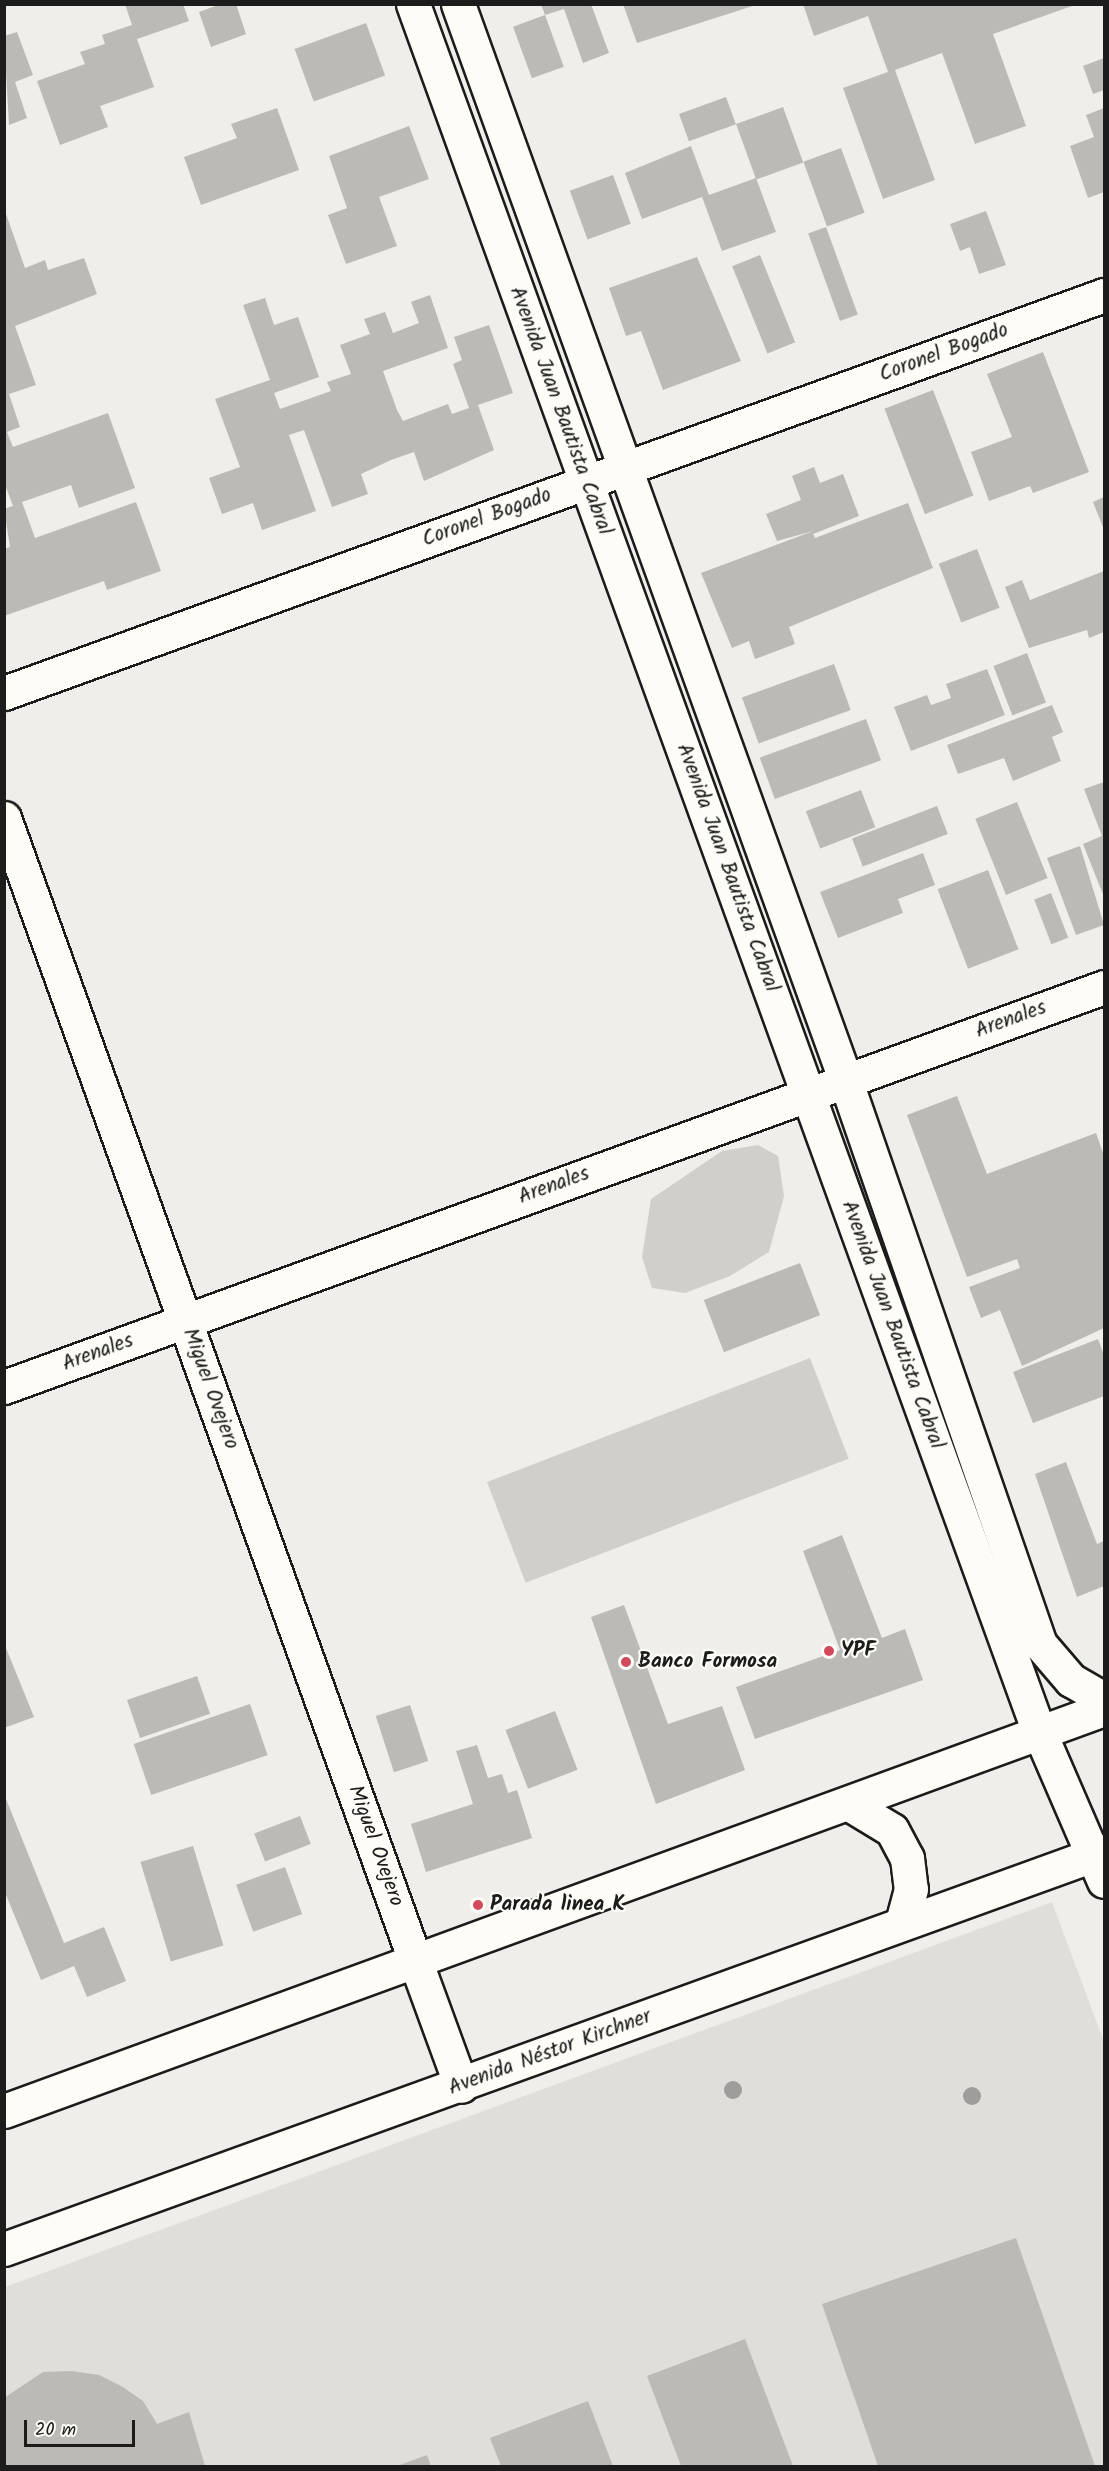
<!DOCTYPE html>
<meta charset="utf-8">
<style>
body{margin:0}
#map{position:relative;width:1109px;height:2471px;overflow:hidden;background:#f0eeea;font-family:Kalam,sans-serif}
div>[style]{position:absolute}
.built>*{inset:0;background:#e0deda}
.green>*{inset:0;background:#d0cfcc;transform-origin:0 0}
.building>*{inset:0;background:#bbbab6;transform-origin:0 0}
.roads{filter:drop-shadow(2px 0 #1c1c1c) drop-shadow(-2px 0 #1c1c1c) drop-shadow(0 2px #1c1c1c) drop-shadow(0 -2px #1c1c1c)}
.minor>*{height:33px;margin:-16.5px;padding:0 16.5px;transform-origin:16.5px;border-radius:16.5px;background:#fdfcf7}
.secondary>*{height:33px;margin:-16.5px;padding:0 16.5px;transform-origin:16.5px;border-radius:16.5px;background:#fdfcf7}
.trees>*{width:18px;height:18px;margin:-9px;border-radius:50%;background:#9e9d9b}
.dots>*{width:16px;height:16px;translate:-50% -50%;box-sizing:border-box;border:3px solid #fdfcf7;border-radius:50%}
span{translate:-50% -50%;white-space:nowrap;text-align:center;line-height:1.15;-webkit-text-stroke:4.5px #fdfcf7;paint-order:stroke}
.street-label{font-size:21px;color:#1c1c1c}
.poi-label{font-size:21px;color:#1c1c1c;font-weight:700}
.left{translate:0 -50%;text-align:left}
.frame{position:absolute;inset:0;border:6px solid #1c1c1c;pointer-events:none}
.scale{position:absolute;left:24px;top:2420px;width:111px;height:27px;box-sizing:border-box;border:3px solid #1c1c1c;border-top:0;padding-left:8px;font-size:18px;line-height:21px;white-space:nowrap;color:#1c1c1c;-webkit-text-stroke:4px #fdfcf7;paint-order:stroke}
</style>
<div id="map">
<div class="built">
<div style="clip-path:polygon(1052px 1902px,1104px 2042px,1104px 2466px,5px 2466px,5px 2287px)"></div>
</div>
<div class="green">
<div style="clip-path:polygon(758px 1145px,778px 1156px,784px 1196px,769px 1252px,730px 1276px,685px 1293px,652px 1288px,642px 1257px,651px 1199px,722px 1151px)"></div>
<div style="left:810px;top:1358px;width:108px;height:346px;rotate:69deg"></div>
</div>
<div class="building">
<div style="clip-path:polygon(125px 4px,183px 4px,189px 21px,137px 39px,154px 87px,100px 106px,108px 127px,60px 145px,37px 81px,85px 64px,80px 52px,105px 44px,102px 35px,132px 25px)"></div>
<div style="clip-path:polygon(221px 4px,236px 4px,246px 34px,211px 47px,199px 12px)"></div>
<div style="clip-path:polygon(541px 4px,591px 4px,609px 53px,583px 63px,564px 9px,545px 15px)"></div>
<div style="clip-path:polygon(623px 4px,756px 4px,756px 5px,637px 43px)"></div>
<div style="clip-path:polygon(803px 4px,1075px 4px,1075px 5px,993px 34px,1026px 126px,975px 144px,942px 53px,895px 70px,935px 180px,883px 199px,843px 88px,888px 72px,868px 16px,814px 36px)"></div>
<div style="left:545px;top:15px;width:55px;height:34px;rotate:70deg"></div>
<div style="left:366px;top:23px;width:56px;height:76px;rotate:70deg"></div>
<div style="clip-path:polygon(17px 32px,33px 75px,15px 82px,27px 118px,9px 125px,4px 36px)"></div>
<div style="clip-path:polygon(1104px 58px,1104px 90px,1093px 94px,1083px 66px)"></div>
<div style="left:726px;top:97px;width:29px;height:50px;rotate:70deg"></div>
<div style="left:783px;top:107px;width:59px;height:50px;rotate:70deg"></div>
<div style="clip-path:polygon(277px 108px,299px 170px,201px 205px,184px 157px,237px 138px,231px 124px)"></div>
<div style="clip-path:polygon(1104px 108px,1104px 192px,1088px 198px,1070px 146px,1094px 137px,1086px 115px)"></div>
<div style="clip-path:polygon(409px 126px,429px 179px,379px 197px,397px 246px,346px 264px,328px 215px,347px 208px,329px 156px)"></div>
<div style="clip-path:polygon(691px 146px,709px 195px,756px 178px,776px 232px,722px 251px,702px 197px,642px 219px,625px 173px)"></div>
<div style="left:841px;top:148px;width:69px;height:40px;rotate:70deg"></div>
<div style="left:613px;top:175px;width:52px;height:46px;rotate:70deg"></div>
<div style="clip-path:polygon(5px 211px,25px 268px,45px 260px,48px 270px,84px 258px,97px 294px,15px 326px,36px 385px,9px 394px,20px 427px,7px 432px,13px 447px,108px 413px,135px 488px,79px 508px,71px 485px,22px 502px,35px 538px,136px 502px,161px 571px,107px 590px,104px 581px,4px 616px,4px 549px,10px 547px,4px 509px,13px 506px,4px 482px)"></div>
<div style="clip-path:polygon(986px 211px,1006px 265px,979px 274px,970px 247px,960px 251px,950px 224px)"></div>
<div style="left:826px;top:227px;width:93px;height:19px;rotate:70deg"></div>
<div style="left:760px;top:255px;width:94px;height:30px;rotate:68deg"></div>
<div style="clip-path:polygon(697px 257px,741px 361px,663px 390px,641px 331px,626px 336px,609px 288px)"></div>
<div style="clip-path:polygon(430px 295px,448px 348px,383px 371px,397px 410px,403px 421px,448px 404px,452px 414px,469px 408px,453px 364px,462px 360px,454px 337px,489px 325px,513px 393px,478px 405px,494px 450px,424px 481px,414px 452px,391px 460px,361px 474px,368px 494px,332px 507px,304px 430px,289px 435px,316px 511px,262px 530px,253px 503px,222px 514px,209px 478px,240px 467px,215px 399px,270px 380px,243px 305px,265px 298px,274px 325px,298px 317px,319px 377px,274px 393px,280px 409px,331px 391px,327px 382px,351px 374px,340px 345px,370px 334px,364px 319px,385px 312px,393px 333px,419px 323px,411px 302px)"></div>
<div style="clip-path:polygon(1043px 352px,1089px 472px,1033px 493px,1030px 486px,989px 501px,971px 452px,1012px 437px,987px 374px)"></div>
<div style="left:933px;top:390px;width:113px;height:52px;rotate:69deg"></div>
<div style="clip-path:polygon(814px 467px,820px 483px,843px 474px,859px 516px,813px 534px,815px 538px,908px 503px,933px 568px,789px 627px,795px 644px,755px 659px,749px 641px,732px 648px,701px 573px,813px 531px,777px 541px,766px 514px,801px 500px,792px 476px)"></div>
<div style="clip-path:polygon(1104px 497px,1104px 530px,1093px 502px)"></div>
<div style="left:977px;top:549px;width:63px;height:41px;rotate:69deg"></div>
<div style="clip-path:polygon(1104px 571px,1104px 632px,1089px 638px,1087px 630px,1029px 648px,1005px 587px,1022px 580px,1030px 600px)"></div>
<div style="left:1027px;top:653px;width:53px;height:36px;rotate:69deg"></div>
<div style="left:834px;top:664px;width:49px;height:98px;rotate:70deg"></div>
<div style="clip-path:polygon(987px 669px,1005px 715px,911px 751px,894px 707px,927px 695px,931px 705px,951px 698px,946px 684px)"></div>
<div style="clip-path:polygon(1052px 705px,1063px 732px,1052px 737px,1061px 761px,1013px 781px,1004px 758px,958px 774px,947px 745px)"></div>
<div style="left:866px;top:719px;width:44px;height:113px;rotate:70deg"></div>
<div style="clip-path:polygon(1104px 782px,1104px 897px,1083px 844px,1102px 836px,1084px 789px)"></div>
<div style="left:861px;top:790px;width:40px;height:59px;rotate:69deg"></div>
<div style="left:1017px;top:802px;width:82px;height:45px;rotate:68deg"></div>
<div style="left:937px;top:806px;width:30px;height:91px;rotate:69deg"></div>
<div style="clip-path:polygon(1080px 846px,1104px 925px,1076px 935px,1047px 858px)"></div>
<div style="clip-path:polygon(923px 853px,935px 885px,898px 899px,903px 913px,838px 938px,820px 892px)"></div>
<div style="left:988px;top:870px;width:85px;height:54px;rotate:69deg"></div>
<div style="left:1051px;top:893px;width:48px;height:18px;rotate:69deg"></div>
<div style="clip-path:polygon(957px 1096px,987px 1174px,1096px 1133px,1104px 1156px,1104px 1328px,1022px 1366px,1000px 1310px,981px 1318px,969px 1287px,1020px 1268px,1017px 1259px,967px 1277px,907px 1115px)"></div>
<div style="left:800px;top:1263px;width:56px;height:103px;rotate:69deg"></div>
<div style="clip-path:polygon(1098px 1339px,1104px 1355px,1104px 1396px,1033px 1423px,1013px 1372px)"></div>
<div style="clip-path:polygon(1066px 1462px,1097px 1544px,1104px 1541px,1104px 1586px,1077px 1597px,1035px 1474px)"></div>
<div style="clip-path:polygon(842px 1535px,882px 1638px,905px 1629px,923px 1680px,755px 1739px,736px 1687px,840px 1650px,803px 1551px)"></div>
<div style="clip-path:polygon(624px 1605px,668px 1724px,722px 1706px,745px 1770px,656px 1804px,591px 1617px)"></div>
<div style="clip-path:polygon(4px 1643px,34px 1717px,4px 1728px)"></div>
<div style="left:197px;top:1676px;width:40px;height:74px;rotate:71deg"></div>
<div style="left:250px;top:1704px;width:54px;height:123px;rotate:71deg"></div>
<div style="left:410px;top:1705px;width:59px;height:36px;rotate:72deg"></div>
<div style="left:555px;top:1711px;width:63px;height:53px;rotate:69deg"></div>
<div style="clip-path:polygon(477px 1745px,488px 1778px,502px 1774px,508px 1793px,517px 1790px,532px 1838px,426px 1872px,411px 1824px,473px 1804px,456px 1751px)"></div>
<div style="clip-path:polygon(4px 1794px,64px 1943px,104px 1927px,126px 1981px,87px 1997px,74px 1966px,41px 1980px,4px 1890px)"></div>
<div style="left:300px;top:1816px;width:30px;height:49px;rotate:69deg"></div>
<div style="left:193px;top:1846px;width:104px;height:55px;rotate:73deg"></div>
<div style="left:285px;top:1867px;width:50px;height:52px;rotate:70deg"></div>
<div style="clip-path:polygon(1016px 2238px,1095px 2466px,878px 2466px,822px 2304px)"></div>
<div style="clip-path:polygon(745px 2339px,793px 2466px,681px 2466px,647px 2376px)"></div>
<div style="clip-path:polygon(71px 2371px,99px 2375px,123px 2387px,143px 2401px,157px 2424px,189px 2412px,205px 2466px,4px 2466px,4px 2398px,43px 2372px)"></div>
<div style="clip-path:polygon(588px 2401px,613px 2466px,501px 2466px,490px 2438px)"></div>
<div style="clip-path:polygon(427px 2455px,431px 2466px,397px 2466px)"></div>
</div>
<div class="roads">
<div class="minor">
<div style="left:4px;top:693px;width:1170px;rotate:-19.89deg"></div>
<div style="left:4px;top:818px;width:1214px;rotate:70.21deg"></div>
<div style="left:4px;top:1387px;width:1170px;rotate:-19.98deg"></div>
</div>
<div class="secondary">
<div style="left:413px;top:4px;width:1829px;rotate:70.09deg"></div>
<div style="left:1036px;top:1724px;width:171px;rotate:66.6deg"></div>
<div style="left:458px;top:4px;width:1143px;rotate:70.2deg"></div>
<div style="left:845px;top:1079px;width:598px;rotate:70.96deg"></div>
<div style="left:1040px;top:1644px;width:48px;rotate:49.3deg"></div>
<div style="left:1071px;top:1680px;width:38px;rotate:30deg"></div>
<div style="left:849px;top:1804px;width:50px;rotate:31.2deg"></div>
<div style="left:892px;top:1830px;width:32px;rotate:62deg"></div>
<div style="left:907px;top:1858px;width:31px;rotate:83deg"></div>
<div style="left:911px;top:1889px;width:35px;rotate:105deg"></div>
<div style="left:415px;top:1960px;width:134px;rotate:69.9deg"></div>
<div style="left:4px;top:2111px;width:1171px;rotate:-20.08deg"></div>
<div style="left:4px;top:2249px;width:1170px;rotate:-19.89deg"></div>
</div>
</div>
<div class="trees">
<div style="left:733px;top:2090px"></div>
<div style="left:972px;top:2096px"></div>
</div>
<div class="dots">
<div style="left:829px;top:1651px;background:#d1495b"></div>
<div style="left:626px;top:1662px;background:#d1495b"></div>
<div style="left:478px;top:1905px;background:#d1495b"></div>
</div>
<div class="street-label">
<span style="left:944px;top:353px;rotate:-20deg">Coronel Bogado</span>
<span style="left:560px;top:411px;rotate:70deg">Avenida Juan Bautista Cabral</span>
<span style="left:487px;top:518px;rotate:-20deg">Coronel Bogado</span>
<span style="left:727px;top:868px;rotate:70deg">Avenida Juan Bautista Cabral</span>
<span style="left:1011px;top:1020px;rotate:-20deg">Arenales</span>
<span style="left:554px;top:1186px;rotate:-20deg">Arenales</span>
<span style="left:892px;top:1325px;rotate:70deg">Avenida Juan Bautista Cabral</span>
<span style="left:98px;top:1353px;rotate:-20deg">Arenales</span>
<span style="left:210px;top:1389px;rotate:70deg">Miguel Ovejero</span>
<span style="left:375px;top:1846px;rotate:70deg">Miguel Ovejero</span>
<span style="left:550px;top:2053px;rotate:-20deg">Avenida Néstor Kirchner</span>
</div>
<div class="poi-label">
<span class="left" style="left:841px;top:1651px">YPF</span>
<span class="left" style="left:638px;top:1662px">Banco Formosa</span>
<span class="left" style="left:490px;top:1905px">Parada linea K</span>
</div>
<div class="frame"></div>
<div class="scale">20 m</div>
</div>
